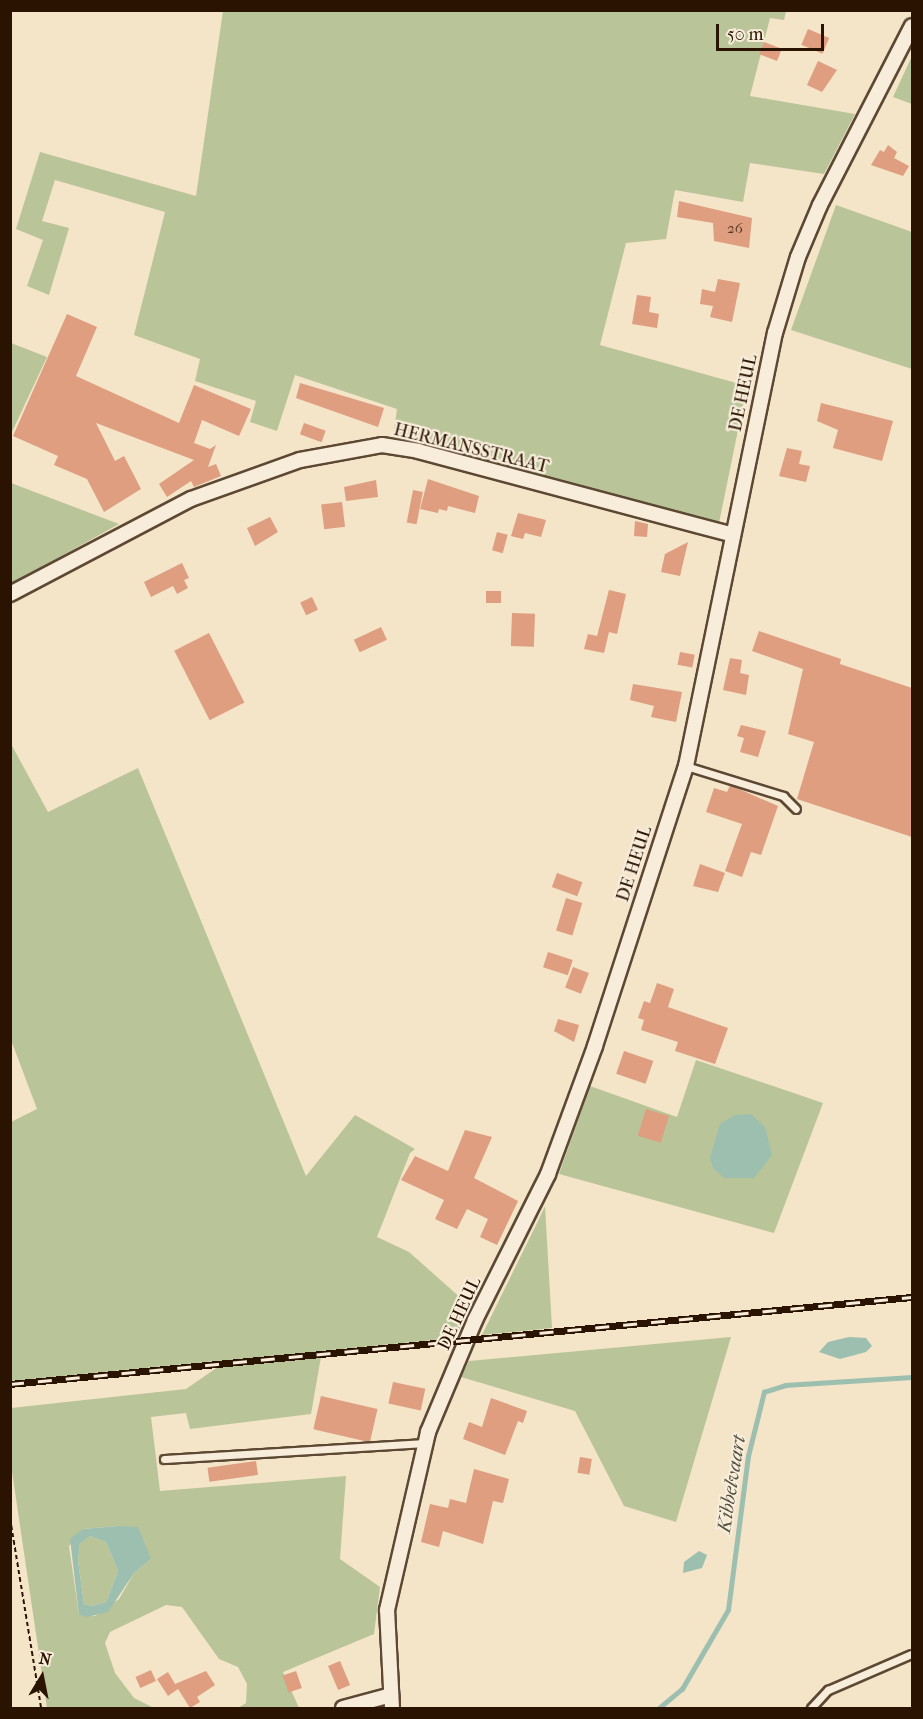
<!DOCTYPE html>
<style>
body{margin:0}
#map{position:relative;width:923px;height:1719px;overflow:hidden;background:#f4e4c8;font-family:"IM FELL French Canon",serif}
div>[style]{position:absolute}
.green>*{inset:0;background:#b9c598}
.water>*{inset:0;background:#9cbfb0}
.stream>*{height:4.5px;margin:-2.25px;padding:0 2.25px;transform-origin:2.25px;border-radius:2.25px;background:#9cbfb0}
.building>*{inset:0;background:#de9e7f;transform-origin:0 0}
.path>*{height:2px;margin-top:-1px;transform-origin:0;background:repeating-linear-gradient(90deg,#2a1401 0 4.5px,transparent 0 7.5px)}
.roads{filter:drop-shadow(2px 0 #5c4833) drop-shadow(-2px 0 #5c4833) drop-shadow(0 2px #5c4833) drop-shadow(0 -2px #5c4833)}
.service>*{height:7px;margin:-3.5px;padding:0 3.5px;transform-origin:3.5px;border-radius:3.5px;background:#f8eddb}
.minor>*{height:14px;margin:-7px;padding:0 7px;transform-origin:7px;border-radius:7px;background:#f8eddb}
.rail>*{height:7px;margin-top:-3.5px;transform-origin:0;background:repeating-linear-gradient(90deg,#f8eddb 0 14px,#2a1401 0 28px);box-sizing:border-box;border-block:2px solid #2a1401}
span{translate:-50% -50%;white-space:nowrap;text-align:center;line-height:1.15;-webkit-text-stroke:4.5px #f8eddb;paint-order:stroke}
.number-label{font-size:15px;color:#573620}
.number-label span{-webkit-text-stroke-width:0}
.street-label{font-size:18px;color:#2a1401}
.water-label{font-size:20px;color:#52503e;font-style:italic}
.frame{position:absolute;inset:0;border:12px solid #2a1401;pointer-events:none}
.north{position:absolute;left:12px;top:1647px;width:60px;height:60px;-webkit-text-stroke:4px #f8eddb;paint-order:stroke;rotate:10deg;font-size:16px;font-weight:700;line-height:24px;text-align:center;color:#2a1401}
.north::after{content:'';display:block;margin:auto;width:21px;height:27px;background:#2a1401;clip-path:polygon(50% 0,100% 100%,50% 72%,0 100%)}
.scale{position:absolute;left:716px;top:24px;width:108px;height:27px;box-sizing:border-box;border:3px solid #2a1401;border-top:0;padding-left:8px;font-size:18px;line-height:21px;white-space:nowrap;color:#2a1401;-webkit-text-stroke:4px #f8eddb;paint-order:stroke}
</style>
<div id="map">
<div class="green">
<div style="clip-path:polygon(223px 11px,786px 11px,784px 20px,770px 18px,750px 96px,855px 114px,824px 174px,750px 163px,743px 202px,675px 190px,666px 239px,626px 243px,600px 345px,747px 386px,719px 523px,393px 437px,397px 409px,295px 375px,277px 431px,250px 422px,256px 401px,195px 381px,200px 359px,134px 335px,165px 212px,55px 180px,42px 221px,69px 228px,49px 295px,27px 286px,43px 240px,16px 229px,40px 152px,196px 196px)"></div>
<div style="clip-path:polygon(912px 56px,912px 104px,893px 97px)"></div>
<div style="clip-path:polygon(836px 205px,912px 232px,912px 369px,791px 330px)"></div>
<div style="clip-path:polygon(11px 343px,47px 357px,11px 434px,10px 343px)"></div>
<div style="clip-path:polygon(10px 483px,11px 483px,119px 524px,11px 584px)"></div>
<div style="clip-path:polygon(evenodd,10px 742px,48px 812px,138px 768px,306px 1176px,355px 1115px,415px 1149px,410px 1153px,377px 1237px,409px 1252px,472px 1308px,454px 1338px,322px 1351px,311px 1414px,190px 1429px,186px 1413px,151px 1417px,160px 1491px,346px 1476px,340px 1559px,380px 1587px,374px 1634px,283px 1672px,299px 1708px,238px 1708px,246px 1703px,247px 1684px,238px 1667px,219px 1659px,182px 1607px,166px 1605px,110px 1632px,105px 1643px,115px 1673px,134px 1698px,152px 1707px,173px 1708px,47px 1708px,11px 1465px,11px 1408px,186px 1389px,228px 1360px,11px 1381px,11px 1122px,37px 1109px,11px 1040px,10px 742px,118px 1526px,151px 1559px,134px 1573px,119px 1599px,95px 1616px,79px 1615px,69px 1546px,83px 1529px,118px 1526px)"></div>
<div style="clip-path:polygon(696px 1060px,823px 1103px,774px 1233px,559px 1174px,590px 1086px,677px 1117px)"></div>
<div style="clip-path:polygon(545px 1206px,552px 1328px,482px 1335px,539px 1219px)"></div>
<div style="clip-path:polygon(731px 1337px,676px 1522px,624px 1506px,575px 1411px,461px 1377px,469px 1361px)"></div>
<div style="clip-path:polygon(90px 1536px,106px 1542px,118px 1571px,106px 1602px,91px 1606px,84px 1604px,78px 1560px,80px 1544px)"></div>
</div>
<div class="water">
<div style="clip-path:polygon(751px 1114px,765px 1127px,772px 1155px,754px 1178px,724px 1178px,713px 1168px,710px 1158px,720px 1124px,735px 1115px)"></div>
<div style="clip-path:polygon(849px 1337px,866px 1338px,872px 1346px,866px 1352px,840px 1359px,819px 1352px,828px 1342px)"></div>
<div style="clip-path:polygon(evenodd,118px 1526px,138px 1527px,151px 1559px,134px 1573px,108px 1612px,87px 1617px,79px 1615px,70px 1539px,83px 1529px,118px 1526px,90px 1536px,106px 1542px,118px 1571px,106px 1602px,91px 1606px,84px 1604px,78px 1560px,80px 1544px,90px 1536px)"></div>
<div style="clip-path:polygon(699px 1551px,707px 1555px,702px 1568px,683px 1573px,684px 1562px)"></div>
</div>
<div class="stream">
<div style="left:659px;top:1708px;width:30px;rotate:-40deg"></div>
<div style="left:682px;top:1689px;width:91px;rotate:-59.8deg"></div>
<div style="left:728px;top:1610px;width:155px;rotate:-82.6deg"></div>
<div style="left:748px;top:1456px;width:66px;rotate:-76deg"></div>
<div style="left:764px;top:1392px;width:22px;rotate:-18deg"></div>
<div style="left:785px;top:1385px;width:127px;rotate:-3.6deg"></div>
</div>
<div class="building">
<div style="left:808px;top:29px;width:23px;height:17px;rotate:23deg"></div>
<div style="left:764px;top:42px;width:19px;height:13px;rotate:21deg"></div>
<div style="clip-path:polygon(818px 61px,837px 70px,822px 92px,807px 85px)"></div>
<div style="clip-path:polygon(888px 145px,897px 152px,894px 158px,909px 166px,903px 176px,871px 165px,880px 150px,884px 152px)"></div>
<div style="clip-path:polygon(679px 201px,752px 218px,749px 248px,714px 241px,713px 223px,677px 217px)"></div>
<div style="clip-path:polygon(718px 279px,740px 283px,732px 322px,710px 317px,713px 306px,700px 304px,702px 289px,715px 292px)"></div>
<div style="clip-path:polygon(637px 295px,651px 297px,649px 312px,659px 314px,657px 328px,632px 324px)"></div>
<div style="clip-path:polygon(67px 314px,97px 327px,76px 376px,179px 423px,194px 385px,251px 409px,239px 436px,202px 420px,194px 443px,210px 449px,216px 445px,208px 467px,216px 464px,221px 476px,194px 487px,191px 481px,167px 497px,159px 484px,194px 460px,96px 423px,115px 461px,124px 456px,141px 489px,104px 512px,87px 479px,54px 465px,58px 456px,13px 436px)"></div>
<div style="clip-path:polygon(300px 383px,384px 408px,378px 427px,296px 398px)"></div>
<div style="clip-path:polygon(821px 403px,893px 421px,882px 461px,833px 448px,838px 430px,817px 421px)"></div>
<div style="left:304px;top:423px;width:23px;height:12px;rotate:20deg"></div>
<div style="clip-path:polygon(787px 448px,802px 451px,799px 464px,810px 466px,806px 482px,779px 476px)"></div>
<div style="clip-path:polygon(428px 479px,479px 496px,475px 513px,448px 506px,447px 511px,439px 509px,438px 513px,420px 509px)"></div>
<div style="clip-path:polygon(376px 480px,378px 497px,346px 501px,344px 487px)"></div>
<div style="left:413px;top:490px;width:10px;height:33px;rotate:11deg"></div>
<div style="left:342px;top:502px;width:25px;height:21px;rotate:83deg"></div>
<div style="clip-path:polygon(518px 513px,546px 520px,541px 537px,525px 533px,523px 539px,511px 536px)"></div>
<div style="clip-path:polygon(270px 517px,278px 532px,255px 546px,247px 528px)"></div>
<div style="clip-path:polygon(635px 521px,648px 524px,647px 537px,634px 536px)"></div>
<div style="left:497px;top:532px;width:11px;height:19px;rotate:15deg"></div>
<div style="clip-path:polygon(688px 542px,680px 576px,661px 572px,665px 554px)"></div>
<div style="clip-path:polygon(182px 563px,189px 578px,184px 580px,188px 588px,177px 594px,173px 586px,151px 597px,144px 582px)"></div>
<div style="clip-path:polygon(609px 590px,626px 594px,617px 634px,609px 632px,604px 653px,584px 649px,588px 634px,597px 636px)"></div>
<div style="left:486px;top:591px;width:15px;height:12px"></div>
<div style="left:312px;top:597px;width:14px;height:13px;rotate:65deg"></div>
<div style="left:512px;top:613px;width:23px;height:33px;rotate:2deg"></div>
<div style="left:381px;top:627px;width:14px;height:30px;rotate:65deg"></div>
<div style="clip-path:polygon(759px 631px,841px 659px,840px 664px,912px 688px,912px 837px,797px 799px,814px 742px,788px 734px,803px 669px,752px 651px)"></div>
<div style="left:209px;top:633px;width:78px;height:39px;rotate:63deg"></div>
<div style="left:680px;top:652px;width:15px;height:13px;rotate:11deg"></div>
<div style="clip-path:polygon(730px 658px,742px 660px,740px 673px,749px 675px,746px 695px,723px 690px)"></div>
<div style="clip-path:polygon(633px 684px,682px 692px,676px 722px,651px 717px,654px 706px,630px 700px)"></div>
<div style="clip-path:polygon(741px 725px,766px 731px,758px 757px,740px 752px,744px 738px,737px 736px)"></div>
<div style="clip-path:polygon(730px 785px,778px 806px,761px 855px,751px 852px,742px 877px,725px 871px,742px 824px,706px 812px,714px 788px,727px 792px)"></div>
<div style="clip-path:polygon(700px 864px,725px 873px,718px 892px,693px 886px)"></div>
<div style="left:557px;top:873px;width:27px;height:15px;rotate:20deg"></div>
<div style="left:566px;top:898px;width:17px;height:34px;rotate:17deg"></div>
<div style="left:548px;top:952px;width:26px;height:16px;rotate:18deg"></div>
<div style="left:573px;top:967px;width:17px;height:22px;rotate:21deg"></div>
<div style="clip-path:polygon(657px 983px,674px 989px,668px 1007px,728px 1028px,715px 1064px,675px 1051px,678px 1042px,641px 1030px,644px 1020px,638px 1018px,644px 1001px,650px 1003px)"></div>
<div style="clip-path:polygon(558px 1019px,579px 1025px,574px 1042px,554px 1031px)"></div>
<div style="left:624px;top:1051px;width:31px;height:24px;rotate:19deg"></div>
<div style="left:646px;top:1109px;width:24px;height:28px;rotate:17deg"></div>
<div style="clip-path:polygon(465px 1130px,492px 1137px,474px 1178px,518px 1201px,497px 1245px,480px 1237px,488px 1219px,467px 1209px,457px 1229px,435px 1219px,444px 1200px,401px 1180px,415px 1156px,448px 1171px)"></div>
<div style="left:393px;top:1382px;width:33px;height:22px;rotate:12deg"></div>
<div style="left:321px;top:1396px;width:58px;height:34px;rotate:13deg"></div>
<div style="clip-path:polygon(491px 1398px,527px 1411px,523px 1423px,518px 1421px,505px 1455px,463px 1439px,469px 1422px,482px 1427px)"></div>
<div style="left:580px;top:1457px;width:12px;height:16px;rotate:9deg"></div>
<div style="left:256px;top:1461px;width:14px;height:49px;rotate:82deg"></div>
<div style="clip-path:polygon(474px 1469px,509px 1479px,503px 1503px,493px 1501px,483px 1544px,443px 1531px,439px 1547px,421px 1542px,430px 1504px,448px 1508px,450px 1499px,466px 1503px)"></div>
<div style="left:340px;top:1661px;width:26px;height:13px;rotate:67deg"></div>
<div style="left:151px;top:1670px;width:12px;height:17px;rotate:66deg"></div>
<div style="clip-path:polygon(206px 1671px,215px 1685px,197px 1697px,200px 1702px,190px 1708px,178px 1689px,168px 1696px,157px 1679px,168px 1672px,175px 1684px)"></div>
<div style="left:296px;top:1671px;width:18px;height:14px;rotate:71deg"></div>
</div>
<div class="path">
<div style="left:10px;top:1518px;width:193px;rotate:80.7deg"></div>
</div>
<div class="roads">
<div class="service">
<div style="left:686px;top:766px;width:102px;rotate:17.2deg"></div>
<div style="left:783px;top:796px;width:18px;rotate:45deg"></div>
<div style="left:164px;top:1459px;width:262px;rotate:-3.5deg"></div>
<div style="left:811px;top:1708px;width:25px;rotate:-47deg"></div>
<div style="left:828px;top:1690px;width:90px;rotate:-23.4deg"></div>
</div>
<div class="minor">
<div style="left:10px;top:594px;width:204px;rotate:-27.7deg"></div>
<div style="left:191px;top:499px;width:116px;rotate:-19.7deg"></div>
<div style="left:300px;top:460px;width:83px;rotate:-10.4deg"></div>
<div style="left:382px;top:445px;width:36px;rotate:9deg"></div>
<div style="left:418px;top:451px;width:326px;rotate:14.9deg"></div>
<div style="left:343px;top:1708px;width:50px;rotate:-15.2deg"></div>
<div style="left:392px;top:1708px;width:98px;rotate:-92.9deg"></div>
<div style="left:387px;top:1610px;width:183px;rotate:-77deg"></div>
<div style="left:428px;top:1432px;width:121px;rotate:-67.2deg"></div>
<div style="left:475px;top:1320px;width:163px;rotate:-63.4deg"></div>
<div style="left:548px;top:1174px;width:136px;rotate:-69.8deg"></div>
<div style="left:595px;top:1046px;width:294px;rotate:-72deg"></div>
<div style="left:686px;top:766px;width:442px;rotate:-78.4deg"></div>
<div style="left:775px;top:333px;width:79px;rotate:-73.2deg"></div>
<div style="left:798px;top:257px;width:56px;rotate:-67.1deg"></div>
<div style="left:820px;top:205px;width:201px;rotate:-62.8deg"></div>
</div>
</div>
<div class="rail">
<div style="left:10px;top:1384px;width:906px;rotate:-5.51deg"></div>
</div>
<div class="number-label">
<span style="left:735px;top:229px">26</span>
</div>
<div class="street-label">
<span style="left:744px;top:393px;rotate:-78deg">DE HEUL</span>
<span style="left:471px;top:449px;rotate:14deg">HERMANSSTRAAT</span>
<span style="left:635px;top:864px;rotate:-72deg">DE HEUL</span>
<span style="left:460px;top:1314px;rotate:-65deg">DE HEUL</span>
</div>
<div class="water-label">
<span style="left:731px;top:1484px;rotate:-81deg">Kibbelvaart</span>
</div>
<div class="frame"></div>
<div class="north">N</div>
<div class="scale">50 m</div>
</div>
